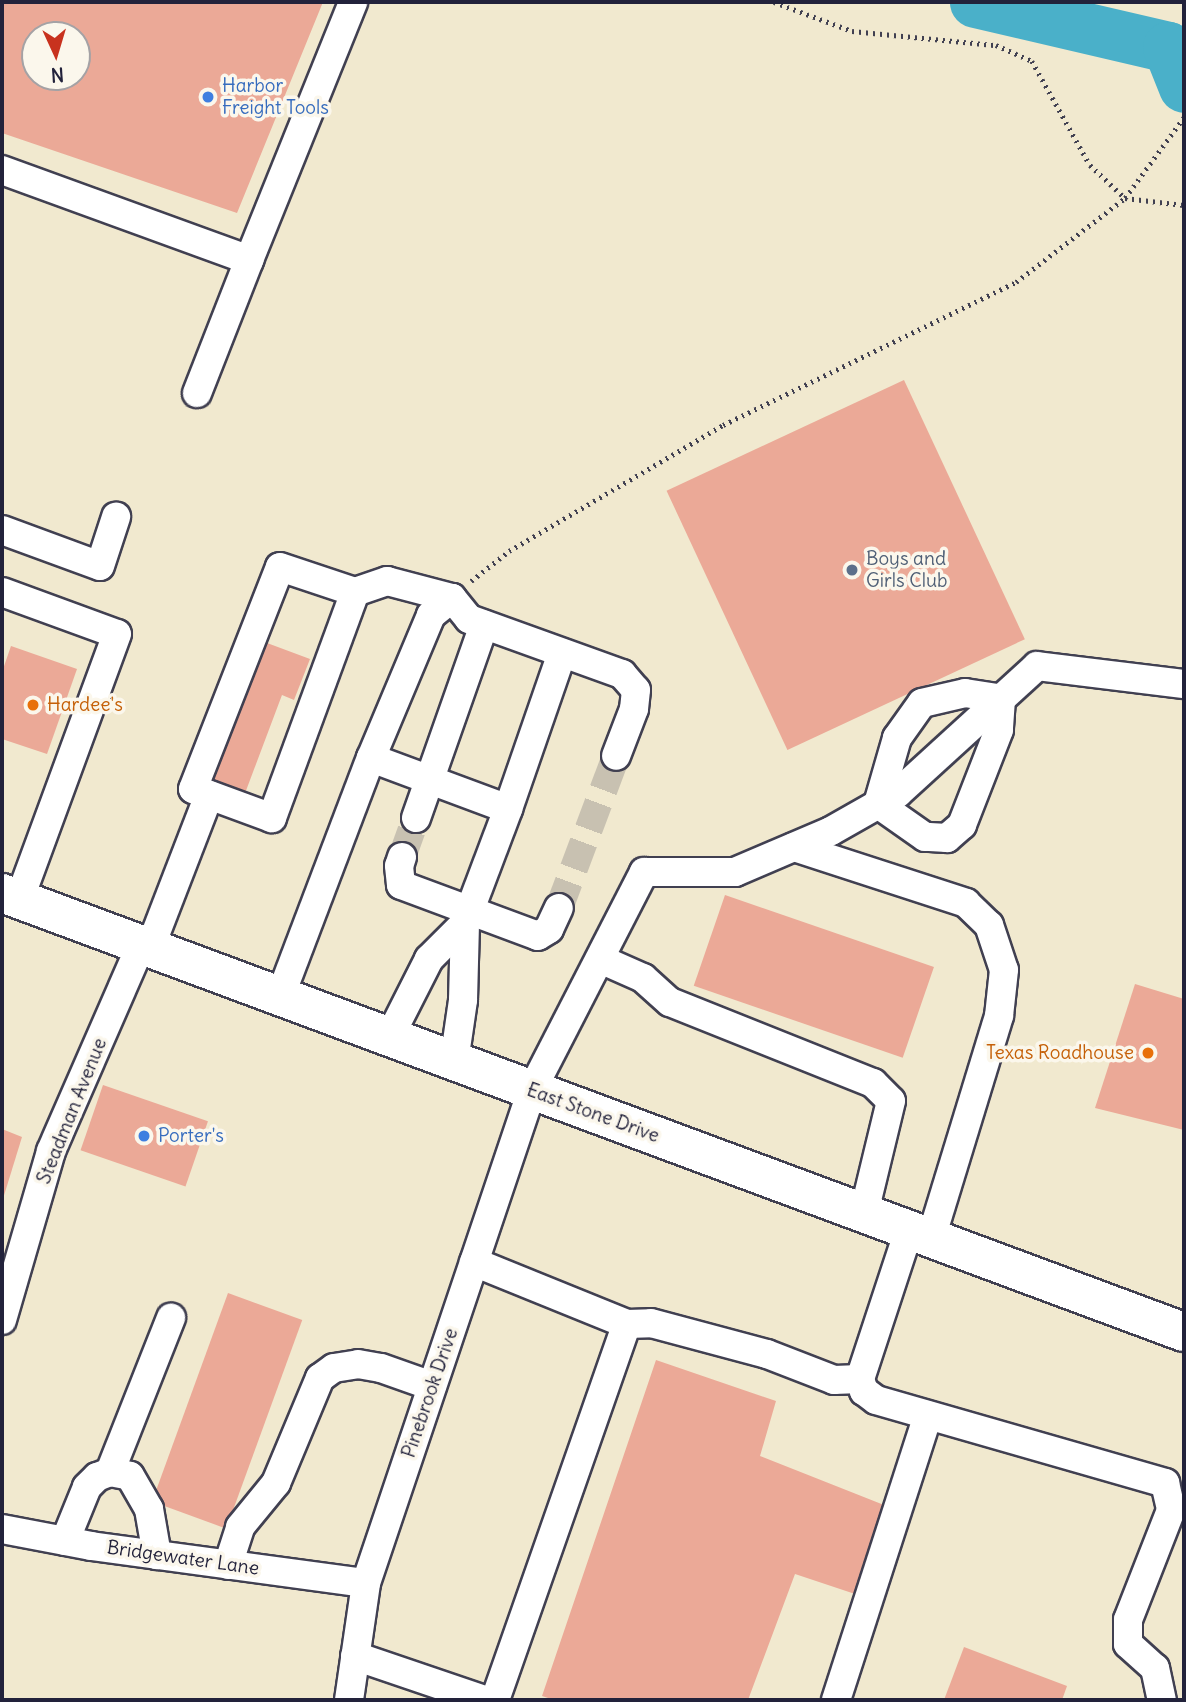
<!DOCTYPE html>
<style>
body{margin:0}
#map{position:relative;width:1186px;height:1702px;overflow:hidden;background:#f1e9cf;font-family:Delius,sans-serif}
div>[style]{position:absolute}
.river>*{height:51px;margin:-25.5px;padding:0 25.5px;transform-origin:25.5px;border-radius:25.5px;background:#4ab0c9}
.building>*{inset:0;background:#eba997;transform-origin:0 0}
.minor-tunnel>*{height:28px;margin-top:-14px;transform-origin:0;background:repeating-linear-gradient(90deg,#c8c1b1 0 28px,transparent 0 42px)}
.path>*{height:4.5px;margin-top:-2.25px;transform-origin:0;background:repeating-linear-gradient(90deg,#414051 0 2px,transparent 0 7px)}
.roads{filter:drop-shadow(2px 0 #414051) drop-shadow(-2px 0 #414051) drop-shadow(0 2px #414051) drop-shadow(0 -2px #414051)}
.minor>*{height:28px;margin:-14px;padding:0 14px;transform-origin:14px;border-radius:14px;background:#fff}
.highway>*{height:38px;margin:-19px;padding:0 19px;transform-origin:19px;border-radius:19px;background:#fff}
.dots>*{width:19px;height:19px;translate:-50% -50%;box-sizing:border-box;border:4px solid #fbf7ec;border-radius:50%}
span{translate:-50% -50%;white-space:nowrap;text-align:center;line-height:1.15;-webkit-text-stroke:7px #fbf7ec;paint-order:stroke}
.shop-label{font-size:19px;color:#366cbe}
.left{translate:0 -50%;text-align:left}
.service-label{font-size:19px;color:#4e5e75}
.food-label{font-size:19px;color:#c56008}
.right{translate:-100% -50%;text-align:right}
.street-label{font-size:19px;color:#22223b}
.frame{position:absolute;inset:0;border:4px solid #22223b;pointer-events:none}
.north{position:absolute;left:21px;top:21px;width:70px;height:70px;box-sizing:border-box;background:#fbf7ec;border:2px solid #a4a2a5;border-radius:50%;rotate:176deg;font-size:19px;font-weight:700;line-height:28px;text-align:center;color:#22223b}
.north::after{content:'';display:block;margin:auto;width:24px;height:32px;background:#c8321e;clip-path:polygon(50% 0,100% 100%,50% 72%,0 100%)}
</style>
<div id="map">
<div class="river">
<div style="left:975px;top:2px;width:198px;rotate:13.1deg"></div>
<div style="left:1168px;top:47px;width:43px;rotate:68.2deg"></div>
</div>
<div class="building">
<div style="clip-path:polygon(evenodd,2px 2px,323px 2px,237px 213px,2px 133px,2px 2px,35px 35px,77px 35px,77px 77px,35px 77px,35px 35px)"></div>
<div style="left:904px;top:380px;width:286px;height:262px;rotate:65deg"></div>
<div style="clip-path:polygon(259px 640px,310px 659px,294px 700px,282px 695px,244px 796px,205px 781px)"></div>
<div style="clip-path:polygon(11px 646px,77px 669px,47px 754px,2px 739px,2px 672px)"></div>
<div style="left:725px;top:895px;width:221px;height:96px;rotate:19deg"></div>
<div style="clip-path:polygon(1135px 984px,1184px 999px,1184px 1130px,1095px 1108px)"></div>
<div style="left:103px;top:1085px;width:111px;height:69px;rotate:19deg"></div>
<div style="clip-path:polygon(2px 1129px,22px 1137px,2px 1202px)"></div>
<div style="left:228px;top:1293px;width:79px;height:222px;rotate:20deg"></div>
<div style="clip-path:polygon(656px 1360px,776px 1401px,760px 1456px,884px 1505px,855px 1594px,795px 1574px,748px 1700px,554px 1700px,542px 1696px)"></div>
<div style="clip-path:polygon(964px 1647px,1067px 1686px,1062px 1700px,944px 1700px)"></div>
</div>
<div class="minor-tunnel">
<div style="left:402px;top:857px;width:41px;rotate:-70.3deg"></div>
<div style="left:559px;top:908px;width:162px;rotate:-69.4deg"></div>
</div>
<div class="path">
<div style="left:774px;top:2px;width:83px;rotate:20.4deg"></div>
<div style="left:852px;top:31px;width:145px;rotate:5.6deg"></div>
<div style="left:996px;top:45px;width:39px;rotate:24deg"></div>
<div style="left:1032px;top:61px;width:119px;rotate:60.9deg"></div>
<div style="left:1090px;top:165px;width:48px;rotate:43.3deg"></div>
<div style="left:1125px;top:198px;width:59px;rotate:6.8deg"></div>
<div style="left:471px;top:581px;width:48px;rotate:-38.3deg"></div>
<div style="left:509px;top:551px;width:248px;rotate:-30.5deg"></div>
<div style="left:723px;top:425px;width:326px;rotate:-26deg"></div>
<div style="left:1016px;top:282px;width:138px;rotate:-37.6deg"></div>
<div style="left:1125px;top:198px;width:100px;rotate:-53.9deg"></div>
</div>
<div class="roads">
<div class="minor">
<div style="left:2px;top:170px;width:263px;rotate:20deg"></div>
<div style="left:249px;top:260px;width:278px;rotate:-68deg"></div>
<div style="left:197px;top:393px;width:143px;rotate:-68.6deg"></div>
<div style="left:2px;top:530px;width:104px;rotate:20.2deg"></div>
<div style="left:100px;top:566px;width:52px;rotate:-71.9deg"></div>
<div style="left:2px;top:592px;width:122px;rotate:20.1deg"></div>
<div style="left:117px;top:634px;width:283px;rotate:110.2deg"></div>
<div style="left:355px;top:592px;width:241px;rotate:110.2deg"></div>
<div style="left:272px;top:818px;width:84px;rotate:-159.8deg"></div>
<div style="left:193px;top:789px;width:238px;rotate:-68.6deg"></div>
<div style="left:280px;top:567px;width:79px;rotate:18.4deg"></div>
<div style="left:355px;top:592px;width:34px;rotate:-19deg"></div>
<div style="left:387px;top:581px;width:67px;rotate:14.7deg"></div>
<div style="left:452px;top:598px;width:27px;rotate:51deg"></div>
<div style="left:469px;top:619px;width:163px;rotate:19.8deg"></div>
<div style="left:622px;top:674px;width:21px;rotate:49deg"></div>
<div style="left:636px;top:690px;width:19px;rotate:96deg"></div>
<div style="left:634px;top:709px;width:50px;rotate:111deg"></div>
<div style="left:965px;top:693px;width:36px;rotate:9deg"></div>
<div style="left:1001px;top:699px;width:31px;rotate:94deg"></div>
<div style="left:999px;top:730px;width:102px;rotate:111.3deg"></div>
<div style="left:962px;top:825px;width:20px;rotate:139deg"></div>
<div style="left:947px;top:838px;width:22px;rotate:-177deg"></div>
<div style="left:925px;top:837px;width:57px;rotate:-144.9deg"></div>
<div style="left:878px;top:804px;width:69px;rotate:-73.9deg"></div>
<div style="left:897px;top:738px;width:43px;rotate:-54.5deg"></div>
<div style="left:922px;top:703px;width:44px;rotate:-13.1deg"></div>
<div style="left:371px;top:758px;width:146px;rotate:20.4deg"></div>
<div style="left:416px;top:818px;width:205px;rotate:-70.6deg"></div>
<div style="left:794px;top:847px;width:181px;rotate:18deg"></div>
<div style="left:966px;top:903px;width:32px;rotate:44deg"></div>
<div style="left:989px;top:925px;width:47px;rotate:71.6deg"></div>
<div style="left:1004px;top:970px;width:46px;rotate:96.2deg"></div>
<div style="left:999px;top:1016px;width:232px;rotate:107deg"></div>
<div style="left:402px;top:857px;width:9px;rotate:108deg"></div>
<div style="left:399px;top:866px;width:19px;rotate:84deg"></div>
<div style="left:401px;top:885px;width:146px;rotate:20.4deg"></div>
<div style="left:538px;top:936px;width:13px;rotate:-32deg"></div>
<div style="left:549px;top:929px;width:23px;rotate:-65deg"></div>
<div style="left:150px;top:948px;width:164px;rotate:-68.9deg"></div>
<div style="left:600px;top:959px;width:47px;rotate:23.8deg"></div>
<div style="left:643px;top:978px;width:36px;rotate:42deg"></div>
<div style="left:670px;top:1002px;width:219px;rotate:21.8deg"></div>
<div style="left:873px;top:1083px;width:25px;rotate:45deg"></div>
<div style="left:891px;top:1101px;width:115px;rotate:103.6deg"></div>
<div style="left:280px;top:997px;width:256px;rotate:-69.2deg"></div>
<div style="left:371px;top:758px;width:155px;rotate:-67.2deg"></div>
<div style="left:431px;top:615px;width:27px;rotate:-39deg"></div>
<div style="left:389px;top:1038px;width:89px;rotate:-63.1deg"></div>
<div style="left:429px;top:959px;width:51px;rotate:-45deg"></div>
<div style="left:454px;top:1062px;width:63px;rotate:-81.7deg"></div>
<div style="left:463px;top:1000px;width:77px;rotate:-88.5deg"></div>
<div style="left:465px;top:923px;width:122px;rotate:-69.3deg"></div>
<div style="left:508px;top:809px;width:165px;rotate:-70.9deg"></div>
<div style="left:909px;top:1230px;width:157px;rotate:108.2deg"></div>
<div style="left:860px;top:1379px;width:13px;rotate:72deg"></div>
<div style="left:864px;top:1391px;width:15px;rotate:37deg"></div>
<div style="left:876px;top:1400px;width:301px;rotate:16deg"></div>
<div style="left:1165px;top:1483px;width:28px;rotate:77deg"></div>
<div style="left:1171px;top:1510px;width:118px;rotate:111.4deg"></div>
<div style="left:1128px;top:1620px;width:24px;rotate:90deg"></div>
<div style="left:1128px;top:1644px;width:36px;rotate:42deg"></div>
<div style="left:1155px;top:1668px;width:33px;rotate:78deg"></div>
<div style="left:474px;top:1262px;width:165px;rotate:22.1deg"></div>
<div style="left:2px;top:1320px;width:176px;rotate:-73.8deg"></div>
<div style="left:51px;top:1151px;width:225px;rotate:-66.4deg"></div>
<div style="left:110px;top:1472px;width:166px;rotate:-68.4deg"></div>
<div style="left:2px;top:1529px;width:91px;rotate:10.8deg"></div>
<div style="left:91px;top:1546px;width:277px;rotate:7.7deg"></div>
<div style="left:65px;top:1541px;width:58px;rotate:-67.8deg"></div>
<div style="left:87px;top:1487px;width:14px;rotate:-45deg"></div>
<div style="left:97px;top:1477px;width:14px;rotate:-21deg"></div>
<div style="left:110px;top:1472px;width:20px;rotate:11deg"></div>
<div style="left:130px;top:1476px;width:38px;rotate:60deg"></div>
<div style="left:149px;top:1509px;width:47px;rotate:80.1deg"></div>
<div style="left:228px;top:1565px;width:40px;rotate:-72deg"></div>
<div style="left:240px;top:1527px;width:57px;rotate:-50.7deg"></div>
<div style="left:276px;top:1483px;width:114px;rotate:-67.3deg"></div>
<div style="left:320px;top:1378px;width:17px;rotate:-36deg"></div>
<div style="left:334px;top:1368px;width:24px;rotate:-9deg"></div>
<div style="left:358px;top:1364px;width:23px;rotate:10deg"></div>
<div style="left:381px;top:1368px;width:54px;rotate:19.4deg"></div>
<div style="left:355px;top:1656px;width:136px;rotate:18.8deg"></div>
<div style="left:349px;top:1700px;width:118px;rotate:-81.7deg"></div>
<div style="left:366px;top:1583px;width:520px;rotate:-71.39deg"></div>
<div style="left:532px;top:1090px;width:245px;rotate:-62.8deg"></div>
<div style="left:644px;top:872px;width:91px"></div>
<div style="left:735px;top:872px;width:104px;rotate:-23.1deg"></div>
<div style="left:831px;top:831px;width:77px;rotate:-29.6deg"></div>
<div style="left:898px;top:793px;width:188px;rotate:-42.4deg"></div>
<div style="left:1037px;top:666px;width:148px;rotate:7deg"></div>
<div style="left:495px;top:1700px;width:398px;rotate:-70.7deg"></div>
<div style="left:627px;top:1324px;width:24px;rotate:-2deg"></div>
<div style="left:651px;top:1323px;width:120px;rotate:15deg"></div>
<div style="left:767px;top:1354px;width:72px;rotate:21.2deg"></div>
<div style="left:834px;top:1380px;width:26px;rotate:-2deg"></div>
<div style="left:836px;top:1700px;width:299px;rotate:-72.1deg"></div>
</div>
<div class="highway">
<div style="left:2px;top:893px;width:1261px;rotate:20.38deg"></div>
</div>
</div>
<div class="dots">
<div style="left:208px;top:97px;background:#3f7fe0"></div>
<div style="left:852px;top:570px;background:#5c6f8a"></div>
<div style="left:33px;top:705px;background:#e8710a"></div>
<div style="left:1148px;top:1053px;background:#e8710a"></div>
<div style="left:144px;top:1136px;background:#3f7fe0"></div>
</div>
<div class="shop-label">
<span class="left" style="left:222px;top:97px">Harbor<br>Freight Tools</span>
<span class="left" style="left:158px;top:1136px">Porter's</span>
</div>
<div class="service-label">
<span class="left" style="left:866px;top:570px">Boys and<br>Girls Club</span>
</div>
<div class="food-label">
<span class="left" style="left:47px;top:705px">Hardee's</span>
<span class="right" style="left:1134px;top:1053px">Texas Roadhouse</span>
</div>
<div class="street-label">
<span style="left:72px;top:1111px;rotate:-68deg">Steadman Avenue</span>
<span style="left:593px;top:1113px;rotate:20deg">East Stone Drive</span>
<span style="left:430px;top:1393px;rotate:-71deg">Pinebrook Drive</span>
<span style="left:183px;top:1558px;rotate:8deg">Bridgewater Lane</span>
</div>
<div class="frame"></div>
<div class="north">N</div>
</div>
